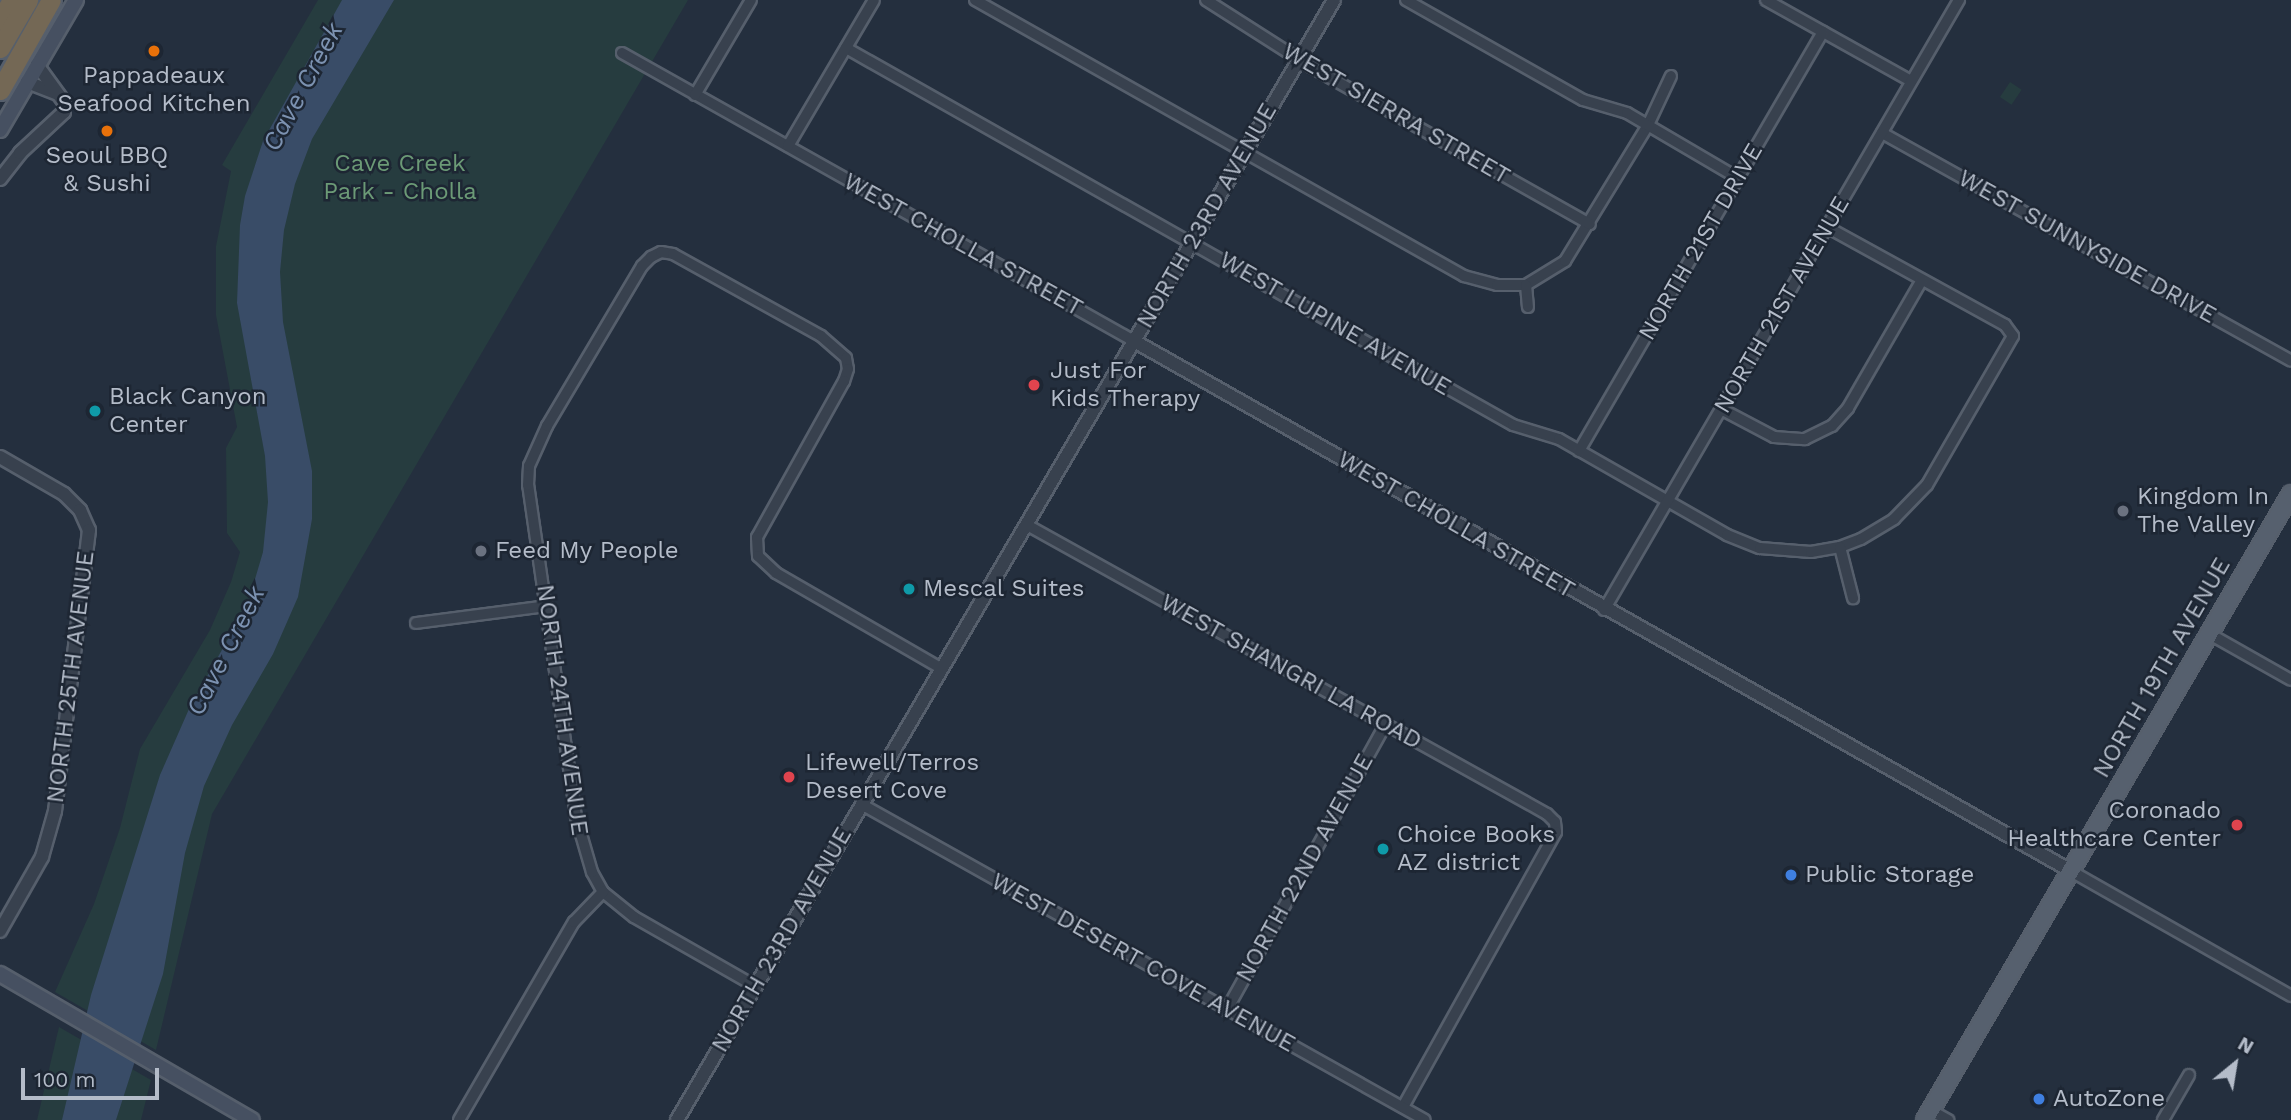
<!DOCTYPE html>
<style>
body{margin:0}
#map{position:relative;width:2291px;height:1120px;overflow:hidden;background:#242f3e;font-family:"Work Sans",sans-serif}
div>[style]{position:absolute}
.green>*{inset:0;background:#263c3f;transform-origin:0 0}
.water>*{inset:0;background:#394c67}
.roads{filter:drop-shadow(2px 0 #565f6c) drop-shadow(-2px 0 #565f6c) drop-shadow(0 2px #565f6c) drop-shadow(0 -2px #565f6c)}
.minor>*{height:10px;margin:-5px;padding:0 5px;transform-origin:5px;border-radius:5px;background:#38414e}
.tertiary>*{height:12px;margin:-6px;padding:0 6px;transform-origin:6px;border-radius:6px;background:#38414e}
.secondary>*{height:14px;margin:-7px;padding:0 7px;transform-origin:7px;border-radius:7px;background:#465061}
.primary>*{height:16px;margin:-8px;padding:0 8px;transform-origin:8px;border-radius:8px;background:#56606e}
.motorway>*{height:19px;margin:-9.5px;padding:0 9.5px;transform-origin:9.5px;border-radius:9.5px;background:#746855}
.dots>*{width:19px;height:19px;translate:-50% -50%;box-sizing:border-box;border:4px solid #1d2633;border-radius:50%}
span{translate:-50% -50%;white-space:nowrap;text-align:center;line-height:1.15;-webkit-text-stroke:5px #1d2633;paint-order:stroke}
.poi-label{font-size:24px;color:#b4bcc9}
.left{translate:0 -50%;text-align:left}
.right{translate:-100% -50%;text-align:right}
.street-label{font-size:24px;color:#b4bcc9}
.park-label{font-size:24px;color:#6b9a76}
.water-label{font-size:26px;color:#7c92b1;font-style:italic}
.north{position:absolute;left:2200px;top:1029px;width:70px;height:70px;-webkit-text-stroke:5px #1d2633;paint-order:stroke;rotate:30deg;font-size:19px;font-weight:700;line-height:28px;text-align:center;color:#b4bcc9}
.north::after{content:'';display:block;margin:auto;width:24px;height:32px;background:#b4bcc9;clip-path:polygon(50% 0,100% 100%,50% 72%,0 100%)}
.scale{position:absolute;left:21px;top:1068px;width:138px;height:32px;box-sizing:border-box;border:4px solid #b4bcc9;border-top:0;padding-left:9px;font-size:21px;line-height:24px;white-space:nowrap;color:#b4bcc9;-webkit-text-stroke:5px #1d2633;paint-order:stroke}
</style>
<div id="map">
<div class="green">
<div style="clip-path:polygon(318px 0,688px 0,212px 814px,156px 1050px,55px 992px,94px 904px,120px 828px,140px 749px,210px 630px,231px 582px,240px 552px,227px 533px,226px 448px,237px 427px,216px 315px,216px 246px,231px 171px,222px 165px)"></div>
<div style="left:2010px;top:82px;width:14px;height:18px;rotate:34deg"></div>
<div style="clip-path:polygon(59px 1027px,151px 1080px,141px 1120px,37px 1120px)"></div>
</div>
<div class="water">
<div style="clip-path:polygon(342px 0,394px 0,312px 139px,295px 184px,284px 230px,280px 272px,283px 322px,312px 471px,312px 519px,298px 597px,273px 654px,232px 725px,204px 786px,185px 853px,163px 974px,116px 1120px,62px 1120px,91px 995px,160px 775px,189px 709px,248px 603px,263px 552px,268px 502px,265px 456px,237px 303px,240px 225px,245px 196px,263px 141px)"></div>
</div>
<div class="roads">
<div class="minor">
<div style="left:975px;top:0;width:562px;rotate:29.44deg"></div>
<div style="left:1464px;top:276px;width:34px;rotate:15deg"></div>
<div style="left:1497px;top:285px;width:29px"></div>
<div style="left:1526px;top:285px;width:46px;rotate:-31.6deg"></div>
<div style="left:1565px;top:261px;width:159px;rotate:-58.6deg"></div>
<div style="left:1648px;top:125px;width:54px;rotate:-64.9deg"></div>
<div style="left:1206px;top:0;width:125px;rotate:32.5deg"></div>
<div style="left:1311px;top:67px;width:320px;rotate:29.4deg"></div>
<div style="left:1406px;top:0;width:203px;rotate:29.5deg"></div>
<div style="left:1583px;top:100px;width:46px;rotate:16.5deg"></div>
<div style="left:1627px;top:113px;width:129px;rotate:30.4deg"></div>
<div style="left:1766px;top:0;width:166px;rotate:29.2deg"></div>
<div style="left:846px;top:48px;width:766px;rotate:29.48deg"></div>
<div style="left:1513px;top:425px;width:48px;rotate:16.9deg"></div>
<div style="left:1559px;top:439px;width:193px;rotate:29.7deg"></div>
<div style="left:1727px;top:535px;width:35px;rotate:22deg"></div>
<div style="left:1760px;top:548px;width:51px;rotate:4.5deg"></div>
<div style="left:1811px;top:552px;width:29px;rotate:-10deg"></div>
<div style="left:1840px;top:547px;width:22px;rotate:-21deg"></div>
<div style="left:1861px;top:539px;width:39px;rotate:-31deg"></div>
<div style="left:1894px;top:519px;width:47px;rotate:-45.9deg"></div>
<div style="left:1927px;top:485px;width:172px;rotate:-60deg"></div>
<div style="left:2013px;top:336px;width:14px;rotate:-126deg"></div>
<div style="left:2005px;top:325px;width:203px;rotate:-151.2deg"></div>
<div style="left:622px;top:53px;width:587px;rotate:29.36deg"></div>
<div style="left:695px;top:95px;width:110px;rotate:-59.5deg"></div>
<div style="left:1882px;top:133px;width:468px;rotate:29.1deg"></div>
<div style="left:788px;top:146px;width:169px;rotate:-59.5deg"></div>
<div style="left:1526px;top:285px;width:22px;rotate:85deg"></div>
<div style="left:1721px;top:409px;width:60px;rotate:27.8deg"></div>
<div style="left:1774px;top:437px;width:31px;rotate:4deg"></div>
<div style="left:1805px;top:439px;width:30px;rotate:-26deg"></div>
<div style="left:1832px;top:426px;width:24px;rotate:-48deg"></div>
<div style="left:1848px;top:408px;width:148px;rotate:-60deg"></div>
<div style="left:1579px;top:451px;width:485px;rotate:-59.8deg"></div>
<div style="left:1027px;top:525px;width:595px;rotate:29.06deg"></div>
<div style="left:1547px;top:814px;width:11px;rotate:45deg"></div>
<div style="left:1555px;top:822px;width:10px;rotate:84deg"></div>
<div style="left:1556px;top:832px;width:315px;rotate:119.1deg"></div>
<div style="left:1840px;top:547px;width:53px;rotate:75.7deg"></div>
<div style="left:1604px;top:610px;width:706px;rotate:-59.8deg"></div>
<div style="left:416px;top:623px;width:132px;rotate:-7.4deg"></div>
<div style="left:2208px;top:633px;width:95px;rotate:29.5deg"></div>
<div style="left:861px;top:804px;width:646px;rotate:29.26deg"></div>
<div style="left:2071px;top:871px;width:253px;rotate:29.6deg"></div>
<div style="left:755px;top:986px;width:139px;rotate:-150.3deg"></div>
<div style="left:634px;top:917px;width:40px;rotate:-141deg"></div>
<div style="left:603px;top:892px;width:23px;rotate:-119deg"></div>
<div style="left:592px;top:872px;width:57px;rotate:-106.2deg"></div>
<div style="left:576px;top:817px;width:335px;rotate:-98.2deg"></div>
<div style="left:528px;top:485px;width:19px;rotate:-87deg"></div>
<div style="left:529px;top:466px;width:44px;rotate:-65.8deg"></div>
<div style="left:547px;top:426px;width:186px;rotate:-59.3deg"></div>
<div style="left:642px;top:266px;width:13px;rotate:-45deg"></div>
<div style="left:651px;top:257px;width:11px;rotate:-27deg"></div>
<div style="left:661px;top:252px;width:12px;rotate:9deg"></div>
<div style="left:673px;top:254px;width:169px;rotate:29deg"></div>
<div style="left:821px;top:336px;width:33px;rotate:41deg"></div>
<div style="left:846px;top:358px;width:11px;rotate:80deg"></div>
<div style="left:848px;top:369px;width:13px;rotate:108deg"></div>
<div style="left:844px;top:381px;width:179px;rotate:119.1deg"></div>
<div style="left:757px;top:537px;width:19px;rotate:87deg"></div>
<div style="left:758px;top:556px;width:25px;rotate:43deg"></div>
<div style="left:776px;top:573px;width:192px;rotate:30deg"></div>
<div style="left:1226px;top:1011px;width:327px;rotate:-60.9deg"></div>
<div style="left:1930px;top:1110px;width:21px;rotate:29deg"></div>
<div style="left:459px;top:1120px;width:229px;rotate:-59.9deg"></div>
<div style="left:574px;top:922px;width:42px;rotate:-46deg"></div>
<div style="left:2163px;top:1120px;width:52px;rotate:-60deg"></div>
</div>
<div class="tertiary">
<div style="left:27px;top:82px;width:33px;rotate:21deg"></div>
<div style="left:0;top:179px;width:33px;rotate:-52deg"></div>
<div style="left:20px;top:153px;width:60px;rotate:-43deg"></div>
<div style="left:64px;top:112px;width:10px;rotate:-90deg"></div>
<div style="left:64px;top:102px;width:46px;rotate:-126.1deg"></div>
<div style="left:1134px;top:341px;width:1077px;rotate:29.49deg"></div>
<div style="left:0;top:457px;width:74px;rotate:30deg"></div>
<div style="left:64px;top:494px;width:23px;rotate:45deg"></div>
<div style="left:80px;top:510px;width:22px;rotate:66deg"></div>
<div style="left:89px;top:530px;width:283px;rotate:96.9deg"></div>
<div style="left:55px;top:811px;width:48px;rotate:105.8deg"></div>
<div style="left:42px;top:857px;width:85px;rotate:119.6deg"></div>
<div style="left:677px;top:1120px;width:1298px;rotate:-59.6deg"></div>
</div>
<div class="secondary">
<div style="left:0;top:130px;width:151px;rotate:-59.7deg"></div>
<div style="left:0;top:974px;width:291px;rotate:30.1deg"></div>
</div>
<div class="primary">
<div style="left:1925px;top:1120px;width:725px;rotate:-59.69deg"></div>
</div>
<div class="motorway">
<div style="left:0;top:20px;width:23px;rotate:-59deg"></div>
<div style="left:0;top:48px;width:56px;rotate:-59.7deg"></div>
<div style="left:0;top:90px;width:103px;rotate:-60.5deg"></div>
</div>
</div>
<div class="dots">
<div style="left:154px;top:51px;background:#e8710a"></div>
<div style="left:107px;top:131px;background:#e8710a"></div>
<div style="left:1034px;top:385px;background:#e0444e"></div>
<div style="left:95px;top:411px;background:#0f9aa8"></div>
<div style="left:2123px;top:511px;background:#6b7280"></div>
<div style="left:481px;top:551px;background:#6b7280"></div>
<div style="left:909px;top:589px;background:#0f9aa8"></div>
<div style="left:789px;top:777px;background:#e0444e"></div>
<div style="left:2237px;top:825px;background:#e0444e"></div>
<div style="left:1383px;top:849px;background:#0f9aa8"></div>
<div style="left:1791px;top:875px;background:#3f7fe0"></div>
<div style="left:2039px;top:1099px;background:#3f7fe0"></div>
</div>
<div class="poi-label">
<span style="left:154px;top:90px">Pappadeaux<br>Seafood Kitchen</span>
<span style="left:107px;top:170px">Seoul BBQ<br>&amp; Sushi</span>
<span class="left" style="left:1050px;top:385px">Just For<br>Kids Therapy</span>
<span class="left" style="left:109px;top:411px">Black Canyon<br>Center</span>
<span class="left" style="left:2137px;top:511px">Kingdom In<br>The Valley</span>
<span class="left" style="left:495px;top:551px">Feed My People</span>
<span class="left" style="left:923px;top:589px">Mescal Suites</span>
<span class="left" style="left:805px;top:777px">Lifewell/Terros<br>Desert Cove</span>
<span class="right" style="left:2221px;top:825px">Coronado<br>Healthcare Center</span>
<span class="left" style="left:1397px;top:849px">Choice Books<br>AZ district</span>
<span class="left" style="left:1805px;top:875px">Public Storage</span>
<span class="left" style="left:2053px;top:1099px">AutoZone</span>
</div>
<div class="street-label">
<span style="left:1396px;top:114px;rotate:30deg">WEST SIERRA STREET</span>
<span style="left:1207px;top:216px;rotate:-60deg">NORTH 23RD AVENUE</span>
<span style="left:1701px;top:242px;rotate:-60deg">NORTH 21ST DRIVE</span>
<span style="left:963px;top:245px;rotate:29deg">WEST CHOLLA STREET</span>
<span style="left:2087px;top:247px;rotate:29deg">WEST SUNNYSIDE DRIVE</span>
<span style="left:1782px;top:305px;rotate:-60deg">NORTH 21ST AVENUE</span>
<span style="left:1335px;top:324px;rotate:30deg">WEST LUPINE AVENUE</span>
<span style="left:1456px;top:525px;rotate:30deg">WEST CHOLLA STREET</span>
<span style="left:2162px;top:668px;rotate:-60deg">NORTH 19TH AVENUE</span>
<span style="left:1291px;top:672px;rotate:29deg">WEST SHANGRI LA ROAD</span>
<span style="left:71px;top:677px;rotate:-83deg">NORTH 25TH AVENUE</span>
<span style="left:562px;top:710px;rotate:82deg">NORTH 24TH AVENUE</span>
<span style="left:1305px;top:868px;rotate:-61deg">NORTH 22ND AVENUE</span>
<span style="left:782px;top:940px;rotate:-60deg">NORTH 23RD AVENUE</span>
<span style="left:1143px;top:963px;rotate:29deg">WEST DESERT COVE AVENUE</span>
</div>
<div class="park-label">
<span style="left:400px;top:178px">Cave Creek<br>Park - Cholla</span>
</div>
<div class="water-label">
<span style="left:303px;top:87px;rotate:-62deg">Cave Creek</span>
<span style="left:226px;top:651px;rotate:-63deg">Cave Creek</span>
</div>
<div class="north">N</div>
<div class="scale">100 m</div>
</div>
